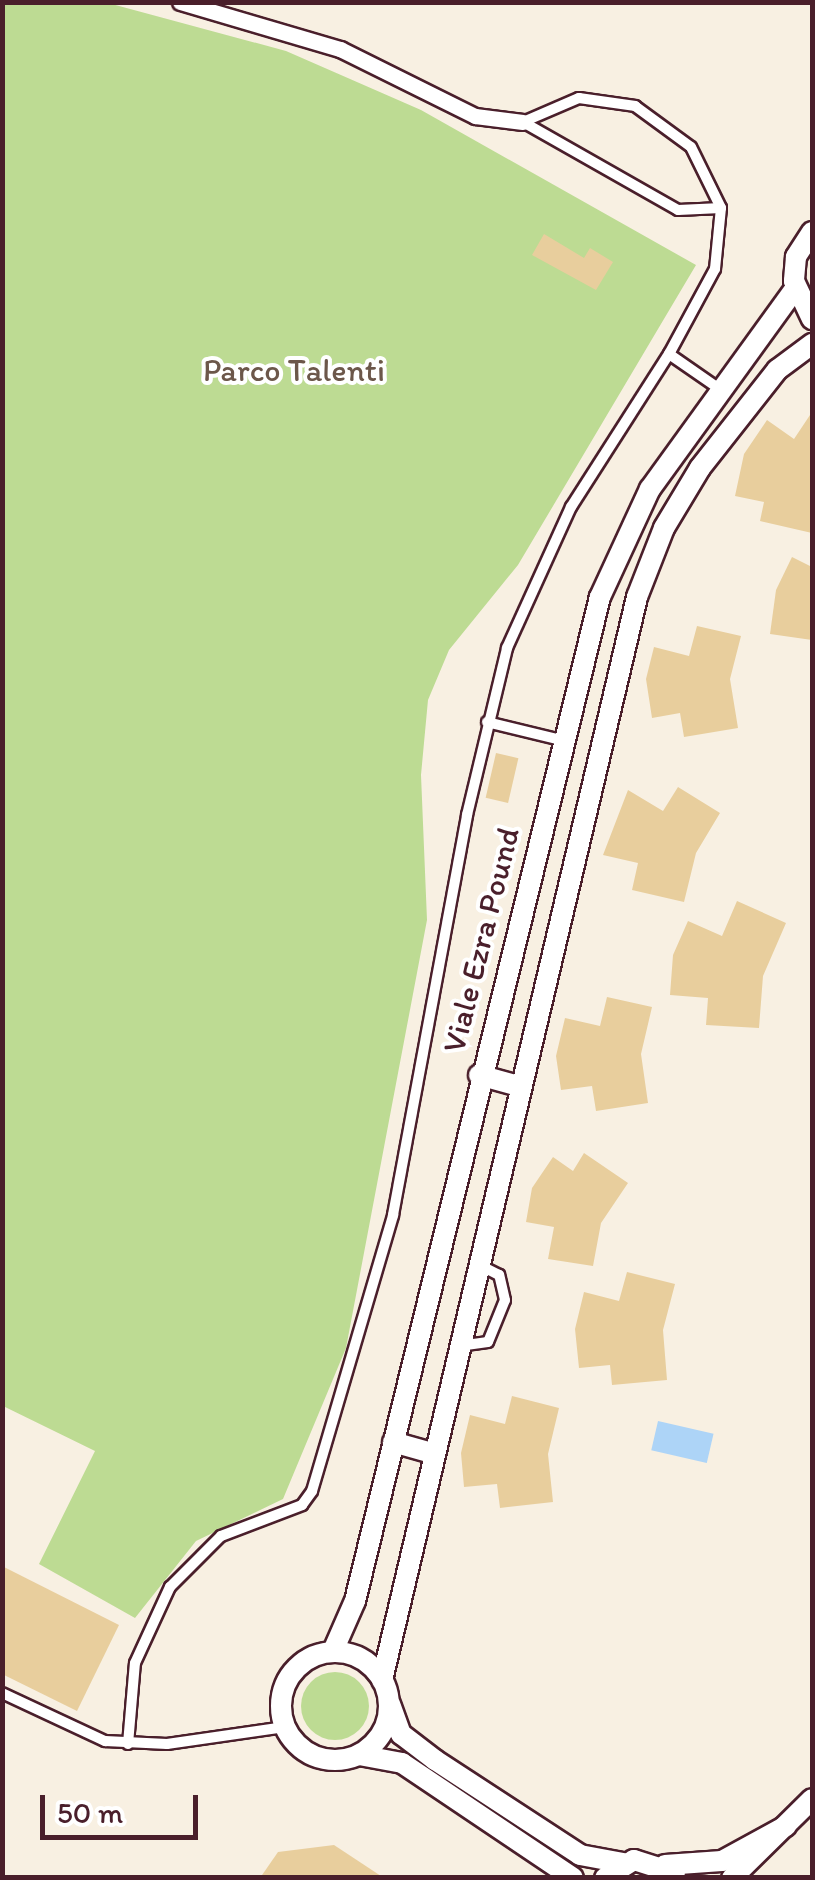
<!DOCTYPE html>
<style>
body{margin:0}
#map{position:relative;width:815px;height:1880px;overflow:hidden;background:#f8f0e2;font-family:Itim,sans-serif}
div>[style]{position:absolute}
.green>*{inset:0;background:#bddb93}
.round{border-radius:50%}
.water>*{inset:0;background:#add4f7;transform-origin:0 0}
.building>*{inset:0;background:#e8ce9d;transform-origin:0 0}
.roads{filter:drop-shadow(2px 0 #4a1f2b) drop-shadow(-2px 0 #4a1f2b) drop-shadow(0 2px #4a1f2b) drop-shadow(0 -2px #4a1f2b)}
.service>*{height:10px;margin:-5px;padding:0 5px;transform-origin:5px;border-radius:5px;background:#fff}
.pedestrian>*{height:15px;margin:-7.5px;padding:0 7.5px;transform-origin:7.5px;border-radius:7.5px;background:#fff}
.minor>*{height:20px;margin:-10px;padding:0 10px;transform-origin:10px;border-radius:10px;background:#fff}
.minor>.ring{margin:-10px;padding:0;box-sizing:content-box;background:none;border:20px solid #fff;border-radius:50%}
span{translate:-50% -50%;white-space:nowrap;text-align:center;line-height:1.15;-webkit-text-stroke:8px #fff;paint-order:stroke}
.park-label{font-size:32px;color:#6c574a}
.street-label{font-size:32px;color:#4a1f2b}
.frame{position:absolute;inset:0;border:5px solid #4a1f2b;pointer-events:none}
.scale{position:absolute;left:40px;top:1795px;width:158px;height:45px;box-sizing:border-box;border:5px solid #4a1f2b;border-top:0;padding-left:12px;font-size:30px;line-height:35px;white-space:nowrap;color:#4a1f2b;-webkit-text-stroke:8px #fff;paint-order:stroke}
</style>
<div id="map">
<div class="green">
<div style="clip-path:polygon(2px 3px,108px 3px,286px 51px,421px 110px,696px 265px,518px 565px,449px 650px,428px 700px,421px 775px,427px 920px,346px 1348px,283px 1499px,196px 1541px,135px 1618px,39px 1564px,95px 1451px,3px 1406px)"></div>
<div class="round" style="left:301px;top:1672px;width:68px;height:68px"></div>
</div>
<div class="water">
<div style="left:658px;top:1421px;width:57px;height:30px;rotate:13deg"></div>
</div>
<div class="building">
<div style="clip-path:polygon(544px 234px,584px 258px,590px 248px,613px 262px,596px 290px,532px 255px)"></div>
<div style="clip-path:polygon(812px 412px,812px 533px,760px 521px,764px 502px,735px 496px,744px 454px,767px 420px,794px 439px)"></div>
<div style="clip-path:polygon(792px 557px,812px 567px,812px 640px,770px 634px,776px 590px)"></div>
<div style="clip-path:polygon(697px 626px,741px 636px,730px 679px,738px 728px,684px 737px,680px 713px,652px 718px,646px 679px,654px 647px,689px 656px)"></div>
<div style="left:496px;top:753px;width:23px;height:46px;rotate:13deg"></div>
<div style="clip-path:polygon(678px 787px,720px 813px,696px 853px,684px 902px,632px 890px,638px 863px,603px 855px,628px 790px,663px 811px)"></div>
<div style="clip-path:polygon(737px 901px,786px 923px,763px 976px,759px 1028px,706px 1025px,708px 998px,670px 995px,673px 955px,688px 921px,722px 936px)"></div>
<div style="clip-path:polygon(607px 997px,652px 1007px,641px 1054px,648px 1103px,596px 1111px,592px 1086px,561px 1090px,556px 1056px,565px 1018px,600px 1026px)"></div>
<div style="clip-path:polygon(584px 1153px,628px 1183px,601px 1223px,593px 1266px,548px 1259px,554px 1227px,526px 1222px,532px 1188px,553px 1157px,573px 1171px)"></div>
<div style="clip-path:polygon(627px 1272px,675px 1284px,663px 1330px,667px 1380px,612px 1385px,610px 1365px,579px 1368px,575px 1329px,584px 1292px,619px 1301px)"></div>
<div style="clip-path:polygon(512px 1396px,559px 1408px,548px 1454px,553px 1502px,500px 1508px,497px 1484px,464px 1487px,461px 1453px,470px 1415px,505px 1424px)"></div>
<div style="clip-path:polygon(2px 1566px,119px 1625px,77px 1711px,2px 1674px)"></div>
<div style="clip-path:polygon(334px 1845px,384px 1878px,260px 1878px,278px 1852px)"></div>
</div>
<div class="roads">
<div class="service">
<div style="left:721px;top:390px;width:63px;rotate:-145.3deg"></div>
<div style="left:669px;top:354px;width:97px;rotate:-61.6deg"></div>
<div style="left:715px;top:269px;width:61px;rotate:-84.4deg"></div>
<div style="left:721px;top:208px;width:43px;rotate:177.3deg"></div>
<div style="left:678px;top:210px;width:178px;rotate:-150.4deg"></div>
<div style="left:523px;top:122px;width:61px;rotate:-23.2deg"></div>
<div style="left:579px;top:98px;width:57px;rotate:8.1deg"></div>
<div style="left:635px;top:106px;width:69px;rotate:36.2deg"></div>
<div style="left:691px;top:147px;width:68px;rotate:63.8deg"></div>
<div style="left:487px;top:722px;width:76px;rotate:13.7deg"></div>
<div style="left:459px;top:1346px;width:29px;rotate:-8deg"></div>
<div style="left:488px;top:1342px;width:45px;rotate:-68deg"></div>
<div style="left:505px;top:1300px;width:26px;rotate:-103deg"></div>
<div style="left:499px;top:1275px;width:25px;rotate:-153deg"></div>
<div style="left:2px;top:1693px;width:114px;rotate:25deg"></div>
<div style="left:105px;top:1741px;width:62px;rotate:2.8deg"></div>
<div style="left:167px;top:1744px;width:119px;rotate:-8.2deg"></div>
<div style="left:128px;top:1744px;width:81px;rotate:-85.1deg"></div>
<div style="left:135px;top:1663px;width:84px;rotate:-65.3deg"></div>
<div style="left:170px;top:1587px;width:72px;rotate:-45deg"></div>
<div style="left:221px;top:1536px;width:87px;rotate:-20.9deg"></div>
<div style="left:302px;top:1505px;width:17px;rotate:-54deg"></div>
<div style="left:312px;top:1491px;width:288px;rotate:-73.6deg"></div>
<div style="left:393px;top:1215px;width:407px;rotate:-79.5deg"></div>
<div style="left:467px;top:815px;width:172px;rotate:-76.5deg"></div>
<div style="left:507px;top:648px;width:155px;rotate:-65.6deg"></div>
<div style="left:571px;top:507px;width:182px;rotate:-57.4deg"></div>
</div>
<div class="pedestrian">
<div style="left:180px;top:2px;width:167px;rotate:16.4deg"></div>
<div style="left:340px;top:49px;width:151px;rotate:26.4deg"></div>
<div style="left:475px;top:116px;width:48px;rotate:7.1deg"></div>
</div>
<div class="minor">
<div style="left:812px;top:232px;width:30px;rotate:123deg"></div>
<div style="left:796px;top:257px;width:24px;rotate:95deg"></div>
<div style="left:794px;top:281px;width:42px;rotate:64.7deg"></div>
<div style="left:479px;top:1075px;width:41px;rotate:15.4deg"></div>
<div style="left:393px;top:1442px;width:41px;rotate:15.8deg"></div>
<div style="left:333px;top:1651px;width:55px;rotate:-66.3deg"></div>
<div style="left:355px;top:1601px;width:1033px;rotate:-76.29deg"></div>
<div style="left:600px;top:597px;width:119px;rotate:-65.2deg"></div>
<div style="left:650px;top:489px;width:247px;rotate:-54.1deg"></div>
<div class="ring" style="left:281px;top:1652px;width:88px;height:88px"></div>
<div style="left:382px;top:1680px;width:1113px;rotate:-76.75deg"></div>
<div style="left:637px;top:597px;width:74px;rotate:-68.6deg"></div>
<div style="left:664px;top:528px;width:70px;rotate:-59deg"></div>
<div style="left:700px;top:468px;width:125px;rotate:-51.8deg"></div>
<div style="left:777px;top:370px;width:44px;rotate:-36.6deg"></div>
<div style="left:390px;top:1704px;width:32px;rotate:70deg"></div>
<div style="left:401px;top:1734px;width:43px;rotate:37.4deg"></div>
<div style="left:435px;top:1760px;width:173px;rotate:33.2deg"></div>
<div style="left:580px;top:1855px;width:44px;rotate:10.5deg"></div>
<div style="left:359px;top:1755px;width:44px;rotate:10.5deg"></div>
<div style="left:402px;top:1763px;width:206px;rotate:33.9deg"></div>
<div style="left:665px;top:1865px;width:57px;rotate:-4deg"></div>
<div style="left:722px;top:1861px;width:73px;rotate:-28.7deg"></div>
<div style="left:605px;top:1878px;width:34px;rotate:-32deg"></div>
<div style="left:634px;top:1860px;width:43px;rotate:17.6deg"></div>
<div style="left:732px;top:1878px;width:112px;rotate:-44.6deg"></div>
</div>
</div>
<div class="park-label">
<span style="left:294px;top:370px">Parco Talenti</span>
</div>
<div class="street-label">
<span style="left:481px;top:940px;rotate:-76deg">Viale Ezra Pound</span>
</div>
<div class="frame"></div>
<div class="scale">50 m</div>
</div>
